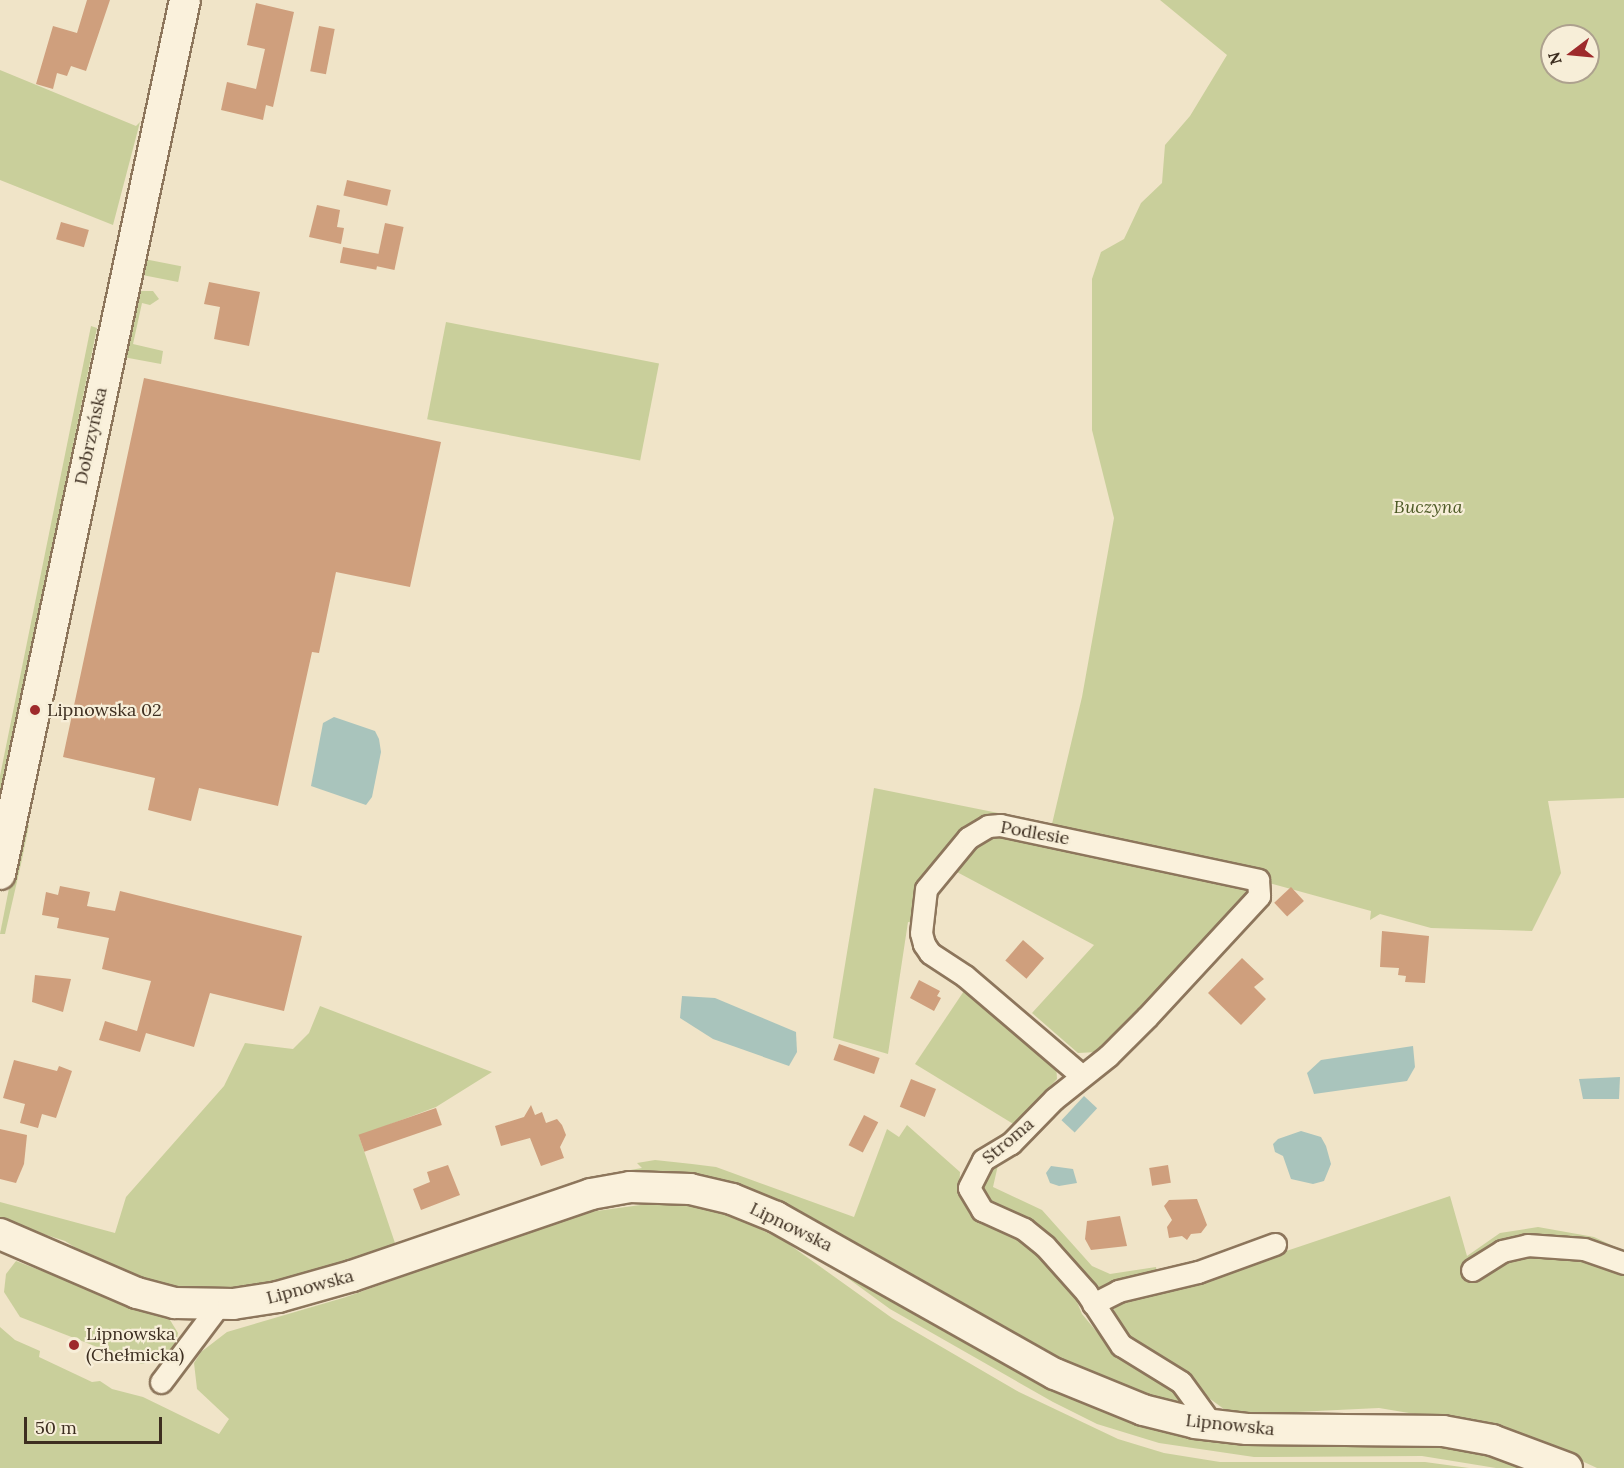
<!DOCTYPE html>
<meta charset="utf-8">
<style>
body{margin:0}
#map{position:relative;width:1624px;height:1468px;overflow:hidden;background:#f0e4c8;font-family:Lora,serif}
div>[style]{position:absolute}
.green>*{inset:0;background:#c9cf9b;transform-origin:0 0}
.water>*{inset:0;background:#a9c4bc;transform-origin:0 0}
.building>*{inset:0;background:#cf9f7d;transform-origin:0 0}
.roads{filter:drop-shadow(2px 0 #8d765c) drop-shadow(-2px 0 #8d765c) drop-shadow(0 2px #8d765c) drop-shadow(0 -2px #8d765c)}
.street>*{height:21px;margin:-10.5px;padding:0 10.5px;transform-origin:10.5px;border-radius:10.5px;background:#faf1dc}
.secondary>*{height:30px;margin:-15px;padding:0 15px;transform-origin:15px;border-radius:15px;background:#faf1dc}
.dots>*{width:16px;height:16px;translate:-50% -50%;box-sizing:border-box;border:3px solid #f7eed8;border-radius:50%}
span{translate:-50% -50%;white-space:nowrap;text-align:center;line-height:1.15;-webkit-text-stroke:4.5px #f7eed8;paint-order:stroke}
.street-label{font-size:18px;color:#3d2e20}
.park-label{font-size:18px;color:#4d5a26;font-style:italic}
.poi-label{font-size:18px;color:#3d2e20}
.left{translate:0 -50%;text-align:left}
.north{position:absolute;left:1540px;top:24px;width:60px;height:60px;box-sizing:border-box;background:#f7eed8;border:2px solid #ada18e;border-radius:50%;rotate:254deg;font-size:16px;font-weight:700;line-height:24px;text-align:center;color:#3d2e20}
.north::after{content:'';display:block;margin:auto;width:21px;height:27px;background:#9e2a2b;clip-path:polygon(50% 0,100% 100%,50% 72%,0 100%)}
.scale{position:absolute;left:24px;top:1417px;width:138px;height:27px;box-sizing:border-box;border:3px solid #3d2e20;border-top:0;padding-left:8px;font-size:18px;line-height:21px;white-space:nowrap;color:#3d2e20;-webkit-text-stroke:4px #f7eed8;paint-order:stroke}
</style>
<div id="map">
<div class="green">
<div style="clip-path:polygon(evenodd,1160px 0,1624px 0,1624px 798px,1548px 801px,1561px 873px,1532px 931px,1431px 928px,1380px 914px,1370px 920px,1371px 911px,1265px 882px,1097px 1052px,1078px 1053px,1032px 1013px,1094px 945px,955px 871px,937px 892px,930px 926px,908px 922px,888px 1054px,833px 1038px,874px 788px,1052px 824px,1082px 697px,1114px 518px,1092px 430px,1092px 279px,1101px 252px,1124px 239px,1141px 203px,1162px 183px,1165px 145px,1190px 116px,1227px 55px,1160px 0,1552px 36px,1588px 36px,1588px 72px,1552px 72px,1552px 36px)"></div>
<div style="clip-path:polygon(0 70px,136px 126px,140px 122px,113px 225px,0 180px)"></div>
<div style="left:139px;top:258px;width:43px;height:16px;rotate:11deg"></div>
<div style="clip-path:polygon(131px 291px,153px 291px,159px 299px,150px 305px,142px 303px,133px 344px,163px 351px,161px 364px,123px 357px,60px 670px,53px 669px)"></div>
<div style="left:446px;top:322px;width:217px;height:99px;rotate:11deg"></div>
<div style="clip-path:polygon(91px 326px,97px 328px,0 804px,0 776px)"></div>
<div style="clip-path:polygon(22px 822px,29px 825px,21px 864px,5px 934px,0 934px)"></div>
<div style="clip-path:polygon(968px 985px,1056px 1063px,1057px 1079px,1015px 1125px,915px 1064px)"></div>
<div style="clip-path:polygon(320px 1006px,492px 1072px,436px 1107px,359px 1136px,396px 1246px,287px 1281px,222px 1292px,162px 1287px,105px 1267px,65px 1241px,0 1220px,0 1202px,115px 1233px,126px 1197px,224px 1086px,245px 1043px,293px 1049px,309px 1033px)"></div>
<div style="clip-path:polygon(907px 1125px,960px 1172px,959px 1195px,970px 1214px,1019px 1236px,1075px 1297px,1082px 1314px,1111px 1349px,1180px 1395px,1184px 1404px,1153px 1399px,1074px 1366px,864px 1248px,718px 1181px,660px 1171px,590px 1181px,589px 1177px,642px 1168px,637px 1163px,655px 1160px,692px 1164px,716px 1167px,854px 1217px,887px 1129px,899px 1137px)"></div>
<div style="clip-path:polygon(994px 1162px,998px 1165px,993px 1187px,1042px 1210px,1092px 1266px,1110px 1274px,1156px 1267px,1157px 1274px,1098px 1294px,1030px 1222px,988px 1201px,980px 1182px)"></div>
<div style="clip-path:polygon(1450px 1196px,1467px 1256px,1500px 1233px,1538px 1227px,1594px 1237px,1624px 1251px,1624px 1257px,1579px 1242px,1551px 1238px,1522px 1239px,1505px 1243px,1471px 1263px,1478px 1275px,1513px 1255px,1546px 1253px,1590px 1260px,1624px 1274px,1624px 1468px,1597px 1468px,1545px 1444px,1469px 1423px,1379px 1408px,1232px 1415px,1130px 1340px,1116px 1324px,1114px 1309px,1122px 1301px,1145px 1292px,1191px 1283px)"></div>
<div style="clip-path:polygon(655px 1203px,692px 1205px,734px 1217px,783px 1240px,892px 1318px,1019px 1392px,1118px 1439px,1164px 1453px,1220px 1462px,1425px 1462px,1469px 1468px,0 1468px,0 1327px,15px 1340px,40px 1351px,39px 1357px,92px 1382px,100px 1381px,112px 1389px,143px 1397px,219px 1434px,229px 1419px,197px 1389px,194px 1363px,201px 1352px,227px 1332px,346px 1297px,582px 1213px)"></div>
<div style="clip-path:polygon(794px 1239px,1041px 1381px,1130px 1421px,1199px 1438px,1254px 1445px,1450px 1446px,1529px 1468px,1496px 1468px,1422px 1456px,1254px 1457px,1159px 1443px,1097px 1424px,1053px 1402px,890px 1309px)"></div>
<div style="clip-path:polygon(16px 1261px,170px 1320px,178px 1333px,175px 1348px,159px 1361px,141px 1364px,20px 1317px,4px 1292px,6px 1274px)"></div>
</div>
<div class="water">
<div style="clip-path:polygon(334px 717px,375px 731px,379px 739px,381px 752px,372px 797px,366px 805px,311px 786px,323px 723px)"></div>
<div style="clip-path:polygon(682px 996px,715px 998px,796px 1032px,797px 1052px,789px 1066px,713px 1039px,680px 1018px)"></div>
<div style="clip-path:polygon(1413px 1046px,1415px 1067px,1407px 1081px,1314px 1094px,1307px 1073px,1321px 1060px)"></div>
<div style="clip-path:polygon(1620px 1077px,1619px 1099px,1583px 1099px,1579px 1079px)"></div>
<div style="left:1084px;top:1096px;width:18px;height:33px;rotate:43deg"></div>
<div style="clip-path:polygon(1301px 1131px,1321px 1137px,1326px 1146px,1331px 1164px,1324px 1181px,1313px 1184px,1291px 1179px,1283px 1156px,1275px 1152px,1273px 1144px,1278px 1139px)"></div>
<div style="clip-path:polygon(1051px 1166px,1073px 1169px,1077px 1183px,1059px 1186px,1050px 1183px,1046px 1173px)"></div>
</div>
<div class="building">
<div style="clip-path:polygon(87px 0,110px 0,86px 71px,71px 66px,67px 76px,57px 73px,53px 89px,36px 84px,53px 26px,77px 33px)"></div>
<div style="clip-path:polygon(256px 3px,294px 12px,273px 107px,266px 105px,263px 120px,221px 110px,227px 82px,256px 89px,265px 49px,247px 45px)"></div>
<div style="left:319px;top:26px;width:16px;height:46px;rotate:11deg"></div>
<div style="left:347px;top:180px;width:45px;height:16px;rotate:13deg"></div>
<div style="clip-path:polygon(317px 205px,340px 210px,337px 227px,344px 228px,341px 244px,309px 237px)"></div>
<div style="left:61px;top:222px;width:29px;height:18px;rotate:16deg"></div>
<div style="left:385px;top:223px;width:19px;height:44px;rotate:12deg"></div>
<div style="left:343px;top:247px;width:37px;height:16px;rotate:11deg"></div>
<div style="clip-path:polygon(209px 282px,260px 292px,249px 346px,214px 339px,220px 307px,204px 304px)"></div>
<div style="clip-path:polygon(144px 378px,441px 442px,410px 587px,336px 572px,319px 653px,312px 652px,278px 806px,199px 788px,191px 821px,148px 810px,155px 778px,63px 757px)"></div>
<div style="clip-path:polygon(60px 886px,90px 892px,87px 906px,115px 911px,120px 891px,302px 936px,284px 1011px,210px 993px,194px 1047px,146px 1033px,140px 1052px,99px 1040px,105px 1021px,137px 1031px,151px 981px,102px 969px,109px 938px,57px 928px,59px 918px,42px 915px,46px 892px,58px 895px)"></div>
<div style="left:1291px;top:887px;width:19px;height:23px;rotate:47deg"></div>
<div style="clip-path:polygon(1382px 931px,1429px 936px,1425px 983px,1405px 982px,1406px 976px,1398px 975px,1399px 968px,1380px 967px)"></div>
<div style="left:1023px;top:940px;width:28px;height:27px;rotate:41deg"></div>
<div style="clip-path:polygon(1242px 958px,1264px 979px,1254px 987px,1266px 999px,1241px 1025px,1208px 993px)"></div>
<div style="clip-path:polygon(35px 975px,71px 979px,63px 1012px,32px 1002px)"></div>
<div style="clip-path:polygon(919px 980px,940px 991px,937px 996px,941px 998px,934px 1011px,910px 998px)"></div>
<div style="left:839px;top:1044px;width:43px;height:17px;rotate:19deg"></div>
<div style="clip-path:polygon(14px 1060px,57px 1071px,59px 1066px,72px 1071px,56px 1118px,42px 1114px,38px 1128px,20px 1123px,25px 1104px,3px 1098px)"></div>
<div style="left:911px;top:1079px;width:27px;height:30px;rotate:22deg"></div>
<div style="clip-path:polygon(531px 1105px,535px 1115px,542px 1112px,546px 1123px,557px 1119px,562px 1125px,566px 1135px,560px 1147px,564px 1158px,541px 1166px,530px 1138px,501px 1146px,495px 1126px,524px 1117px)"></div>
<div style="left:436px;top:1108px;width:18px;height:82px;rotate:71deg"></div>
<div style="left:864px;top:1115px;width:16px;height:34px;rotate:27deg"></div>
<div style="clip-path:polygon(0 1129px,27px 1135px,24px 1164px,16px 1183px,0 1179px)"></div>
<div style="clip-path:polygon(448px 1165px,460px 1195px,421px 1210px,413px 1189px,430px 1182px,427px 1172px)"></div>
<div style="left:1168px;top:1165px;width:18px;height:19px;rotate:81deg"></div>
<div style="clip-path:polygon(1197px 1199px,1207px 1225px,1201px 1233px,1191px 1234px,1187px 1240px,1182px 1236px,1169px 1238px,1167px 1227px,1172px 1220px,1164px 1206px,1169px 1200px)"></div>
<div style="clip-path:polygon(1120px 1216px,1127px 1246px,1091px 1250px,1085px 1239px,1087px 1221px)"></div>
</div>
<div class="roads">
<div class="street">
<div style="left:1082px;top:1076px;width:154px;rotate:-139.5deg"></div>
<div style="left:965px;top:976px;width:42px;rotate:-146.7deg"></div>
<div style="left:930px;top:953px;width:11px;rotate:-124deg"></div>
<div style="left:924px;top:944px;width:11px;rotate:-105deg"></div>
<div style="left:921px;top:933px;width:44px;rotate:-83.5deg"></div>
<div style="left:926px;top:889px;width:66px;rotate:-50.5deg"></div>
<div style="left:968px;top:838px;width:23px;rotate:-31deg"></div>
<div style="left:988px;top:826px;width:12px;rotate:-5deg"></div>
<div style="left:1000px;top:825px;width:264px;rotate:12deg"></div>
<div style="left:1258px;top:880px;width:16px;rotate:86deg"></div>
<div style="left:1259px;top:896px;width:165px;rotate:132.8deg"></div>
<div style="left:1147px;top:1017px;width:55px;rotate:135deg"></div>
<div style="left:1108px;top:1056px;width:69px;rotate:141.5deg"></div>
<div style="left:1054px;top:1099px;width:62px;rotate:134.3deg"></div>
<div style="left:1011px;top:1143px;width:33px;rotate:149deg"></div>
<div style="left:983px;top:1160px;width:31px;rotate:117deg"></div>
<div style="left:969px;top:1188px;width:26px;rotate:59deg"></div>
<div style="left:982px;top:1210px;width:46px;rotate:24.3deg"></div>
<div style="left:1024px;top:1229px;width:27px;rotate:39deg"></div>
<div style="left:1045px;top:1246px;width:62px;rotate:48.3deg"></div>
<div style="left:1086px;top:1292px;width:64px;rotate:56.6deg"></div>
<div style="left:1121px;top:1345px;width:70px;rotate:31.7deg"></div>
<div style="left:1181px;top:1382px;width:54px;rotate:54deg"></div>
<div style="left:1472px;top:1270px;width:36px;rotate:-32deg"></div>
<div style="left:1502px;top:1251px;width:26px;rotate:-13deg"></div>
<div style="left:1527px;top:1245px;width:57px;rotate:4deg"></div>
<div style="left:1584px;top:1249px;width:42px;rotate:19.3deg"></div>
<div style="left:1093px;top:1304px;width:28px;rotate:-27deg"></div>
<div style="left:1118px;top:1291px;width:82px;rotate:-13.4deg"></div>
<div style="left:1198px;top:1272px;width:82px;rotate:-20deg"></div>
<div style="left:161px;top:1382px;width:96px;rotate:-53deg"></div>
</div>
<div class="secondary">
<div style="left:0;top:874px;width:893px;rotate:-78.05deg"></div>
<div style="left:0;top:1234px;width:149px;rotate:23.3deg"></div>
<div style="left:137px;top:1293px;width:39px;rotate:15deg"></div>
<div style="left:175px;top:1303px;width:58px;rotate:1deg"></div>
<div style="left:233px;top:1304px;width:46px;rotate:-8.8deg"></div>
<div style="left:278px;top:1297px;width:77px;rotate:-15.8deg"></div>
<div style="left:352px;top:1276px;width:253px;rotate:-18.9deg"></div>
<div style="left:591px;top:1194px;width:40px;rotate:-10deg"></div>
<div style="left:630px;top:1187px;width:60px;rotate:1.9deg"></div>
<div style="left:690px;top:1189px;width:43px;rotate:13.4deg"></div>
<div style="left:732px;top:1199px;width:48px;rotate:22.2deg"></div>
<div style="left:776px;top:1217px;width:320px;rotate:29.4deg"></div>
<div style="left:1055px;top:1374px;width:95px;rotate:22.2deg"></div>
<div style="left:1143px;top:1410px;width:54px;rotate:14deg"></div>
<div style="left:1195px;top:1423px;width:52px;rotate:6.6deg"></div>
<div style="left:1247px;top:1429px;width:196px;rotate:0.6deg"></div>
<div style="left:1443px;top:1431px;width:50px;rotate:10.4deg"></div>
<div style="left:1492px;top:1440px;width:80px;rotate:20.5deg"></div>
</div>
</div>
<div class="dots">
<div style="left:35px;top:710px;background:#9e2a2b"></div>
<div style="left:74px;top:1345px;background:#9e2a2b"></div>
</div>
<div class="street-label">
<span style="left:91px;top:436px;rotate:-78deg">Dobrzyńska</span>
<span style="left:1035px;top:833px;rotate:10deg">Podlesie</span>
<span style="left:1008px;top:1141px;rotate:-40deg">Stroma</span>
<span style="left:791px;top:1227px;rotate:26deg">Lipnowska</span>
<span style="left:310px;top:1287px;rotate:-15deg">Lipnowska</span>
<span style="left:1230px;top:1425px;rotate:6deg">Lipnowska</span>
</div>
<div class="park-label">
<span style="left:1428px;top:507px">Buczyna</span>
</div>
<div class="poi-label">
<span class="left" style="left:47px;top:710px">Lipnowska 02</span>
<span class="left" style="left:86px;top:1345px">Lipnowska<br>(Chełmicka)</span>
</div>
<div class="north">N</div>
<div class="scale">50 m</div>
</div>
